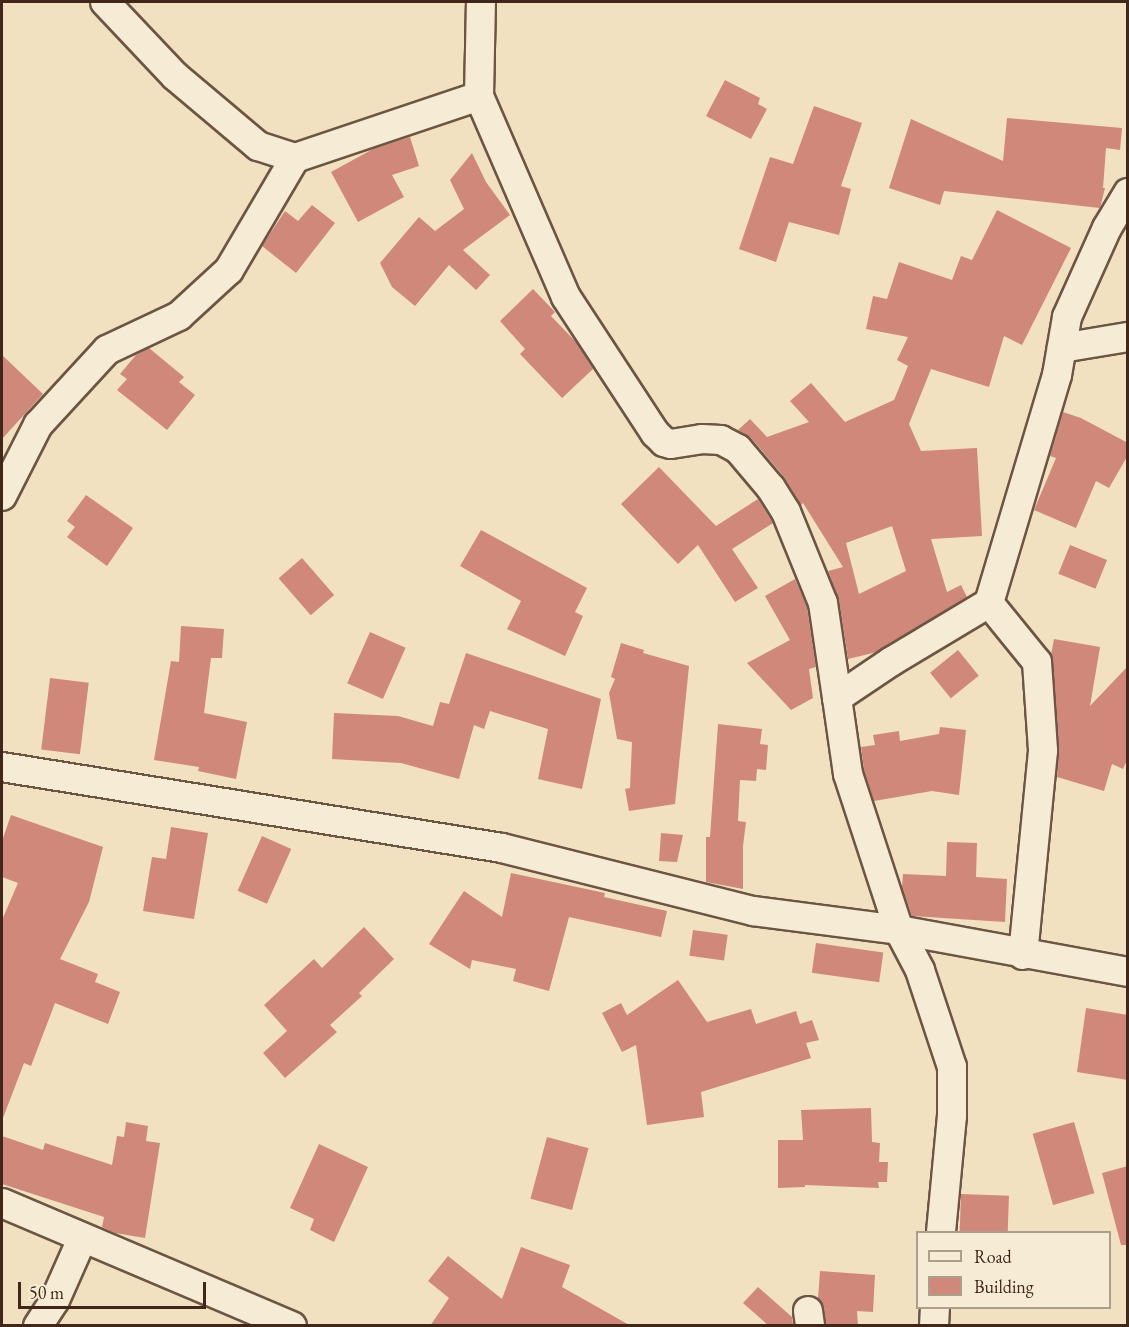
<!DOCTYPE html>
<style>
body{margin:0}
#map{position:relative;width:1129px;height:1327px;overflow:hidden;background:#f1e1c0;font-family:"EB Garamond",serif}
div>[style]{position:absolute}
.building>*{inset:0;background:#d0887a;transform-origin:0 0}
.roads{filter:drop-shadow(2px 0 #6d5544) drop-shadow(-2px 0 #6d5544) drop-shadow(0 2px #6d5544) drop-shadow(0 -2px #6d5544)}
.minor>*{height:28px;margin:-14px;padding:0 14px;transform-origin:14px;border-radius:14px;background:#f6ecd6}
span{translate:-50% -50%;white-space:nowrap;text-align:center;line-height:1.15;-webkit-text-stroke:4.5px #f6ecd6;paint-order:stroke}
.frame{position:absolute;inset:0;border:3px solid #41261a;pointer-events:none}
.legend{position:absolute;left:916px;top:1231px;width:195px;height:78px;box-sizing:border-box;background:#f6ecd6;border:2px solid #ae9d8b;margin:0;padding:8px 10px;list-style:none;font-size:18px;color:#41261a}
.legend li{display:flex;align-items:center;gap:12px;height:30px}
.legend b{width:30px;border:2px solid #ae9d8b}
.scale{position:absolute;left:18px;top:1282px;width:188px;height:27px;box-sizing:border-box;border:3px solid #41261a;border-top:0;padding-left:8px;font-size:18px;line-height:21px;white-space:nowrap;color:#41261a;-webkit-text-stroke:4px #f6ecd6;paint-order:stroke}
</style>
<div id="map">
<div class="building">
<div style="clip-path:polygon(725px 80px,760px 98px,758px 104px,767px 109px,751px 139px,706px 116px)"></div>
<div style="clip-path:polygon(814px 106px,862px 123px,841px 186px,851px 189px,839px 235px,789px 222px,776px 262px,739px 249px,770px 157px,793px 164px)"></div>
<div style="clip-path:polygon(1007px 118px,1122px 128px,1120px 150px,1106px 148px,1103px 188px,1105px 188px,1100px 208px,944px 191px,940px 205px,889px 188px,911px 119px,1003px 161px)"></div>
<div style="clip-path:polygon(410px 137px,419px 166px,392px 175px,404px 197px,358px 222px,331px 172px,373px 149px)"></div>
<div style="clip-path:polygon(472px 153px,486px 182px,510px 215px,463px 250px,490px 275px,476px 290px,449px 265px,415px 306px,392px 287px,380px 263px,419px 217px,435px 231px,464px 209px,450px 180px)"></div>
<div style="clip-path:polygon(312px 205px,335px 223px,296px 273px,262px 246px,285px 211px,298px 221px)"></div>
<div style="clip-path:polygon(evenodd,997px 210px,1071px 248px,1022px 345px,1004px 336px,989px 387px,931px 369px,909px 424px,921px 451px,977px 448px,982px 536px,931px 539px,947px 592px,961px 585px,967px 597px,877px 652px,848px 659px,839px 600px,828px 571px,843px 567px,803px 503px,801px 505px,784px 477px,751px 438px,738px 430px,750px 419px,767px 437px,809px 422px,790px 401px,811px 383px,845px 422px,894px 400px,908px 366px,897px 360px,908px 337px,866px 329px,873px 296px,887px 299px,899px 262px,952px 280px,961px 256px,972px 260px,997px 210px,892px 526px,906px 571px,859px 594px,846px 543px,892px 526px)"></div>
<div style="clip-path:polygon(533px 289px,555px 312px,551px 316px,576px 342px,593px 369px,562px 398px,520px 354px,525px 349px,500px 321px)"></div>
<div style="clip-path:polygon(149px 348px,184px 377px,179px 382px,195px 395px,167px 430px,117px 390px,127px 379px,120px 374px,136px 355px)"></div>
<div style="clip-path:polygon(2px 355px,43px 394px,2px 439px)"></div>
<div style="clip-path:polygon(1063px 412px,1081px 418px,1128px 443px,1128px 455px,1109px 488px,1096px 481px,1076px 528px,1034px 510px,1056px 458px,1050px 456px)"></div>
<div style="clip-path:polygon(659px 467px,716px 526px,758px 499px,773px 523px,732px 549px,758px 588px,735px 602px,698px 545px,678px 564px,621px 504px)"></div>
<div style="clip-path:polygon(86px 495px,133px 528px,107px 566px,67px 537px,75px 527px,67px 521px)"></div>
<div style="clip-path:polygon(481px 530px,587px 588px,575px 612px,583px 616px,565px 656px,507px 629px,521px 601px,460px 566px)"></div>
<div style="left:1070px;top:545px;width:40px;height:31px;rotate:22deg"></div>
<div style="left:302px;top:558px;width:49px;height:31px;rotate:49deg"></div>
<div style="clip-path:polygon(795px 579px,807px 607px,816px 667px,809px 669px,813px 698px,791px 710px,747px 663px,790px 640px,765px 596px)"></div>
<div style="clip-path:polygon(181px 626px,224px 629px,222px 658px,211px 658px,204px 713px,247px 722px,236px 779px,198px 771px,199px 767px,154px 760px,171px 661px,179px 662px)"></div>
<div style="left:370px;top:632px;width:39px;height:56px;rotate:24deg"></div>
<div style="clip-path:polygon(1054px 639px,1100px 647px,1090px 706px,1128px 666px,1128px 758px,1123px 769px,1112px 764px,1104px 791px,1057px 777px,1059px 750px,1051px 655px)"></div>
<div style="clip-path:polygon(621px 643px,644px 650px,643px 653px,689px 666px,675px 804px,629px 811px,625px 789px,630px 788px,632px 742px,617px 739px,609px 693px,615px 679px,611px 677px)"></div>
<div style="left:958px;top:650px;width:33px;height:36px;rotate:51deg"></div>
<div style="clip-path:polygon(466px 653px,601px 699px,582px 789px,538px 779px,548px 729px,490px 711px,484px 729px,474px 725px,459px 779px,401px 763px,332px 759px,334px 713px,398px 716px,433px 726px,440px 702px,449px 704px)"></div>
<div style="left:50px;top:678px;width:39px;height:72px;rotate:7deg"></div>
<div style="clip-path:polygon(718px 724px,762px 729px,760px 744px,768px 745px,766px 770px,757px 769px,756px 781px,740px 780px,738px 821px,746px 822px,743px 846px,743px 889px,706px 882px,706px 837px,710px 837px)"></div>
<div style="clip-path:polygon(940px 727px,966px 730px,959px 795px,932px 791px,874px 801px,864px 770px,861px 747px,875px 745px,873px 735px,899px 731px,900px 741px,939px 734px)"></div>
<div style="clip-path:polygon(11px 815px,103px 847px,89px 902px,60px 959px,98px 974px,95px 982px,120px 992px,108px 1024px,55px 1003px,31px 1066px,24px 1063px,3px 1118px,2px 920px,18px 883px,2px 877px,2px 841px)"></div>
<div style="clip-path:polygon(171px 827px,208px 833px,194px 919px,143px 911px,152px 857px,166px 859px)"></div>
<div style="clip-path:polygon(661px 833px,683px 835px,677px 862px,659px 861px)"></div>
<div style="left:262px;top:836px;width:32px;height:60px;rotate:24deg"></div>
<div style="clip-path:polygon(947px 842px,977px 843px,976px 877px,1007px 879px,1005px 922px,912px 916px,902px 887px,903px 874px,946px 876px)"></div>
<div style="clip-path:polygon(511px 873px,605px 893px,604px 897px,667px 911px,661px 937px,569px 917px,549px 991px,513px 981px,516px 969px,472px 960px,470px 969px,429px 944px,464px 891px,502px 917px)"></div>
<div style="clip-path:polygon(364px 927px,394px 959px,359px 993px,362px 996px,330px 1025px,337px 1032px,285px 1078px,263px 1053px,287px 1031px,264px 1005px,314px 959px,322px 968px)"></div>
<div style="left:693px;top:930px;width:35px;height:26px;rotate:8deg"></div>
<div style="left:816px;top:943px;width:68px;height:30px;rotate:8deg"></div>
<div style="clip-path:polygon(678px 980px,707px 1022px,751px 1009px,756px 1024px,796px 1011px,800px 1024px,812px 1020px,819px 1040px,806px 1043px,811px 1058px,701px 1092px,704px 1117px,647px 1125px,636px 1045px,622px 1052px,602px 1013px,621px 1003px,627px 1015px)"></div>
<div style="clip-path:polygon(1086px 1008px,1128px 1015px,1128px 1080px,1077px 1072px)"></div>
<div style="clip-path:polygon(871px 1108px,872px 1142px,880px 1143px,879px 1162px,888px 1162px,887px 1182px,878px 1182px,879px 1188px,805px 1185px,805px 1187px,778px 1188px,778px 1140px,803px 1140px,801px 1110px)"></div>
<div style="clip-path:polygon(126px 1122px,148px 1126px,146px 1141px,160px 1143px,145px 1238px,115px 1233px,102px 1227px,104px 1217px,2px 1184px,2px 1136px,43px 1150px,45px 1143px,112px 1165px,117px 1136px,124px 1137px)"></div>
<div style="left:1074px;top:1122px;width:74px;height:43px;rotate:74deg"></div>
<div style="left:547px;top:1137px;width:43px;height:64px;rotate:15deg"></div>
<div style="clip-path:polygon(319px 1144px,368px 1167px,334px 1242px,310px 1230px,314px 1219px,290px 1208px)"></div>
<div style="clip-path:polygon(1128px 1166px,1128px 1245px,1121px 1245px,1102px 1173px)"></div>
<div style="left:961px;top:1194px;width:48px;height:39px;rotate:2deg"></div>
<div style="clip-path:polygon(521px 1247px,570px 1265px,562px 1287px,631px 1326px,430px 1326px,449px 1298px,428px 1281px,448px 1256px,502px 1299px)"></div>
<div style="clip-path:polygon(820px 1271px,875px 1275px,873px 1312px,857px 1311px,858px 1326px,826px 1326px,824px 1308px,818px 1299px)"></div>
<div style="clip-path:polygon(758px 1287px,792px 1317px,793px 1326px,769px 1326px,743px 1303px)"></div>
</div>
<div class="roads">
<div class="minor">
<div style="left:105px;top:2px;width:102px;rotate:46.6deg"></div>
<div style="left:175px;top:76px;width:109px;rotate:40.1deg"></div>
<div style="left:258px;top:146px;width:39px;rotate:18deg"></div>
<div style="left:295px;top:158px;width:194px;rotate:-18.6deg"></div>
<div style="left:479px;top:96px;width:219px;rotate:66.6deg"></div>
<div style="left:566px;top:297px;width:163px;rotate:56.8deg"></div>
<div style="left:655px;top:433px;width:13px;rotate:45deg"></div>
<div style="left:664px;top:442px;width:7px;rotate:16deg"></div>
<div style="left:671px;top:444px;width:31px;rotate:-9deg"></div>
<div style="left:702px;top:439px;width:19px;rotate:3deg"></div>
<div style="left:721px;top:440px;width:19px;rotate:28deg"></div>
<div style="left:738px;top:449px;width:51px;rotate:49.8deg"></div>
<div style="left:771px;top:488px;width:28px;rotate:58deg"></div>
<div style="left:786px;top:512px;width:98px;rotate:67.9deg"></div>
<div style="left:823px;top:603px;width:96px;rotate:81.6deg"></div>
<div style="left:479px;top:96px;width:94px;rotate:-88.8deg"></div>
<div style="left:1062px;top:348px;width:67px;rotate:-9.5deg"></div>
<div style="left:2px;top:496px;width:80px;rotate:-63.1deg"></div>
<div style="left:38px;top:425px;width:102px;rotate:-47.4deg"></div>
<div style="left:107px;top:350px;width:80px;rotate:-25.3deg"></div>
<div style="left:179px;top:316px;width:68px;rotate:-42.6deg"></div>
<div style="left:229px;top:270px;width:130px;rotate:-59.5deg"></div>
<div style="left:989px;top:603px;width:76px;rotate:50.9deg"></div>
<div style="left:1037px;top:662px;width:89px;rotate:86.1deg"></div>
<div style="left:1043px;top:751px;width:205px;rotate:95.6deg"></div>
<div style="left:2px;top:767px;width:507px;rotate:9.2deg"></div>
<div style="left:502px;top:848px;width:259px;rotate:14.1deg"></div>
<div style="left:753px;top:911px;width:147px;rotate:7.4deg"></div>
<div style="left:899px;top:930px;width:233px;rotate:10.4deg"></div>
<div style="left:2px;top:1203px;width:315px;rotate:23deg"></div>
<div style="left:941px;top:1232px;width:117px;rotate:-84.6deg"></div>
<div style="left:952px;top:1116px;width:49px;rotate:-90deg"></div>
<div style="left:952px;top:1067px;width:102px;rotate:-108.3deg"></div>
<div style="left:920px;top:970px;width:45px;rotate:-117.7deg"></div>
<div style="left:899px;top:930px;width:164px;rotate:-108.1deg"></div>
<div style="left:848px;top:774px;width:77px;rotate:-98.2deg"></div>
<div style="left:837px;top:698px;width:66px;rotate:-33.9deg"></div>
<div style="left:892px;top:661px;width:113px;rotate:-30.9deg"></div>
<div style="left:989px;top:603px;width:238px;rotate:-73.4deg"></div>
<div style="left:1057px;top:375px;width:59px;rotate:-80.2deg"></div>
<div style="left:1067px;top:317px;width:98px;rotate:-65.8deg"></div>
<div style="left:1107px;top:228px;width:41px;rotate:-59deg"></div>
<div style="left:808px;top:1311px;width:15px;rotate:82deg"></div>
<div style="left:38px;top:1326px;width:31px;rotate:-57deg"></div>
<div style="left:55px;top:1300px;width:67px;rotate:-66.1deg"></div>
<div style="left:934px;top:1326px;width:18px;rotate:-87deg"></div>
</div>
</div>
<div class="frame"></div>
<ul class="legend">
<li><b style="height:8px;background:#f6ecd6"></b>Road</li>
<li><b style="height:16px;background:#d0887a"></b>Building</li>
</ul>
<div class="scale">50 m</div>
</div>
